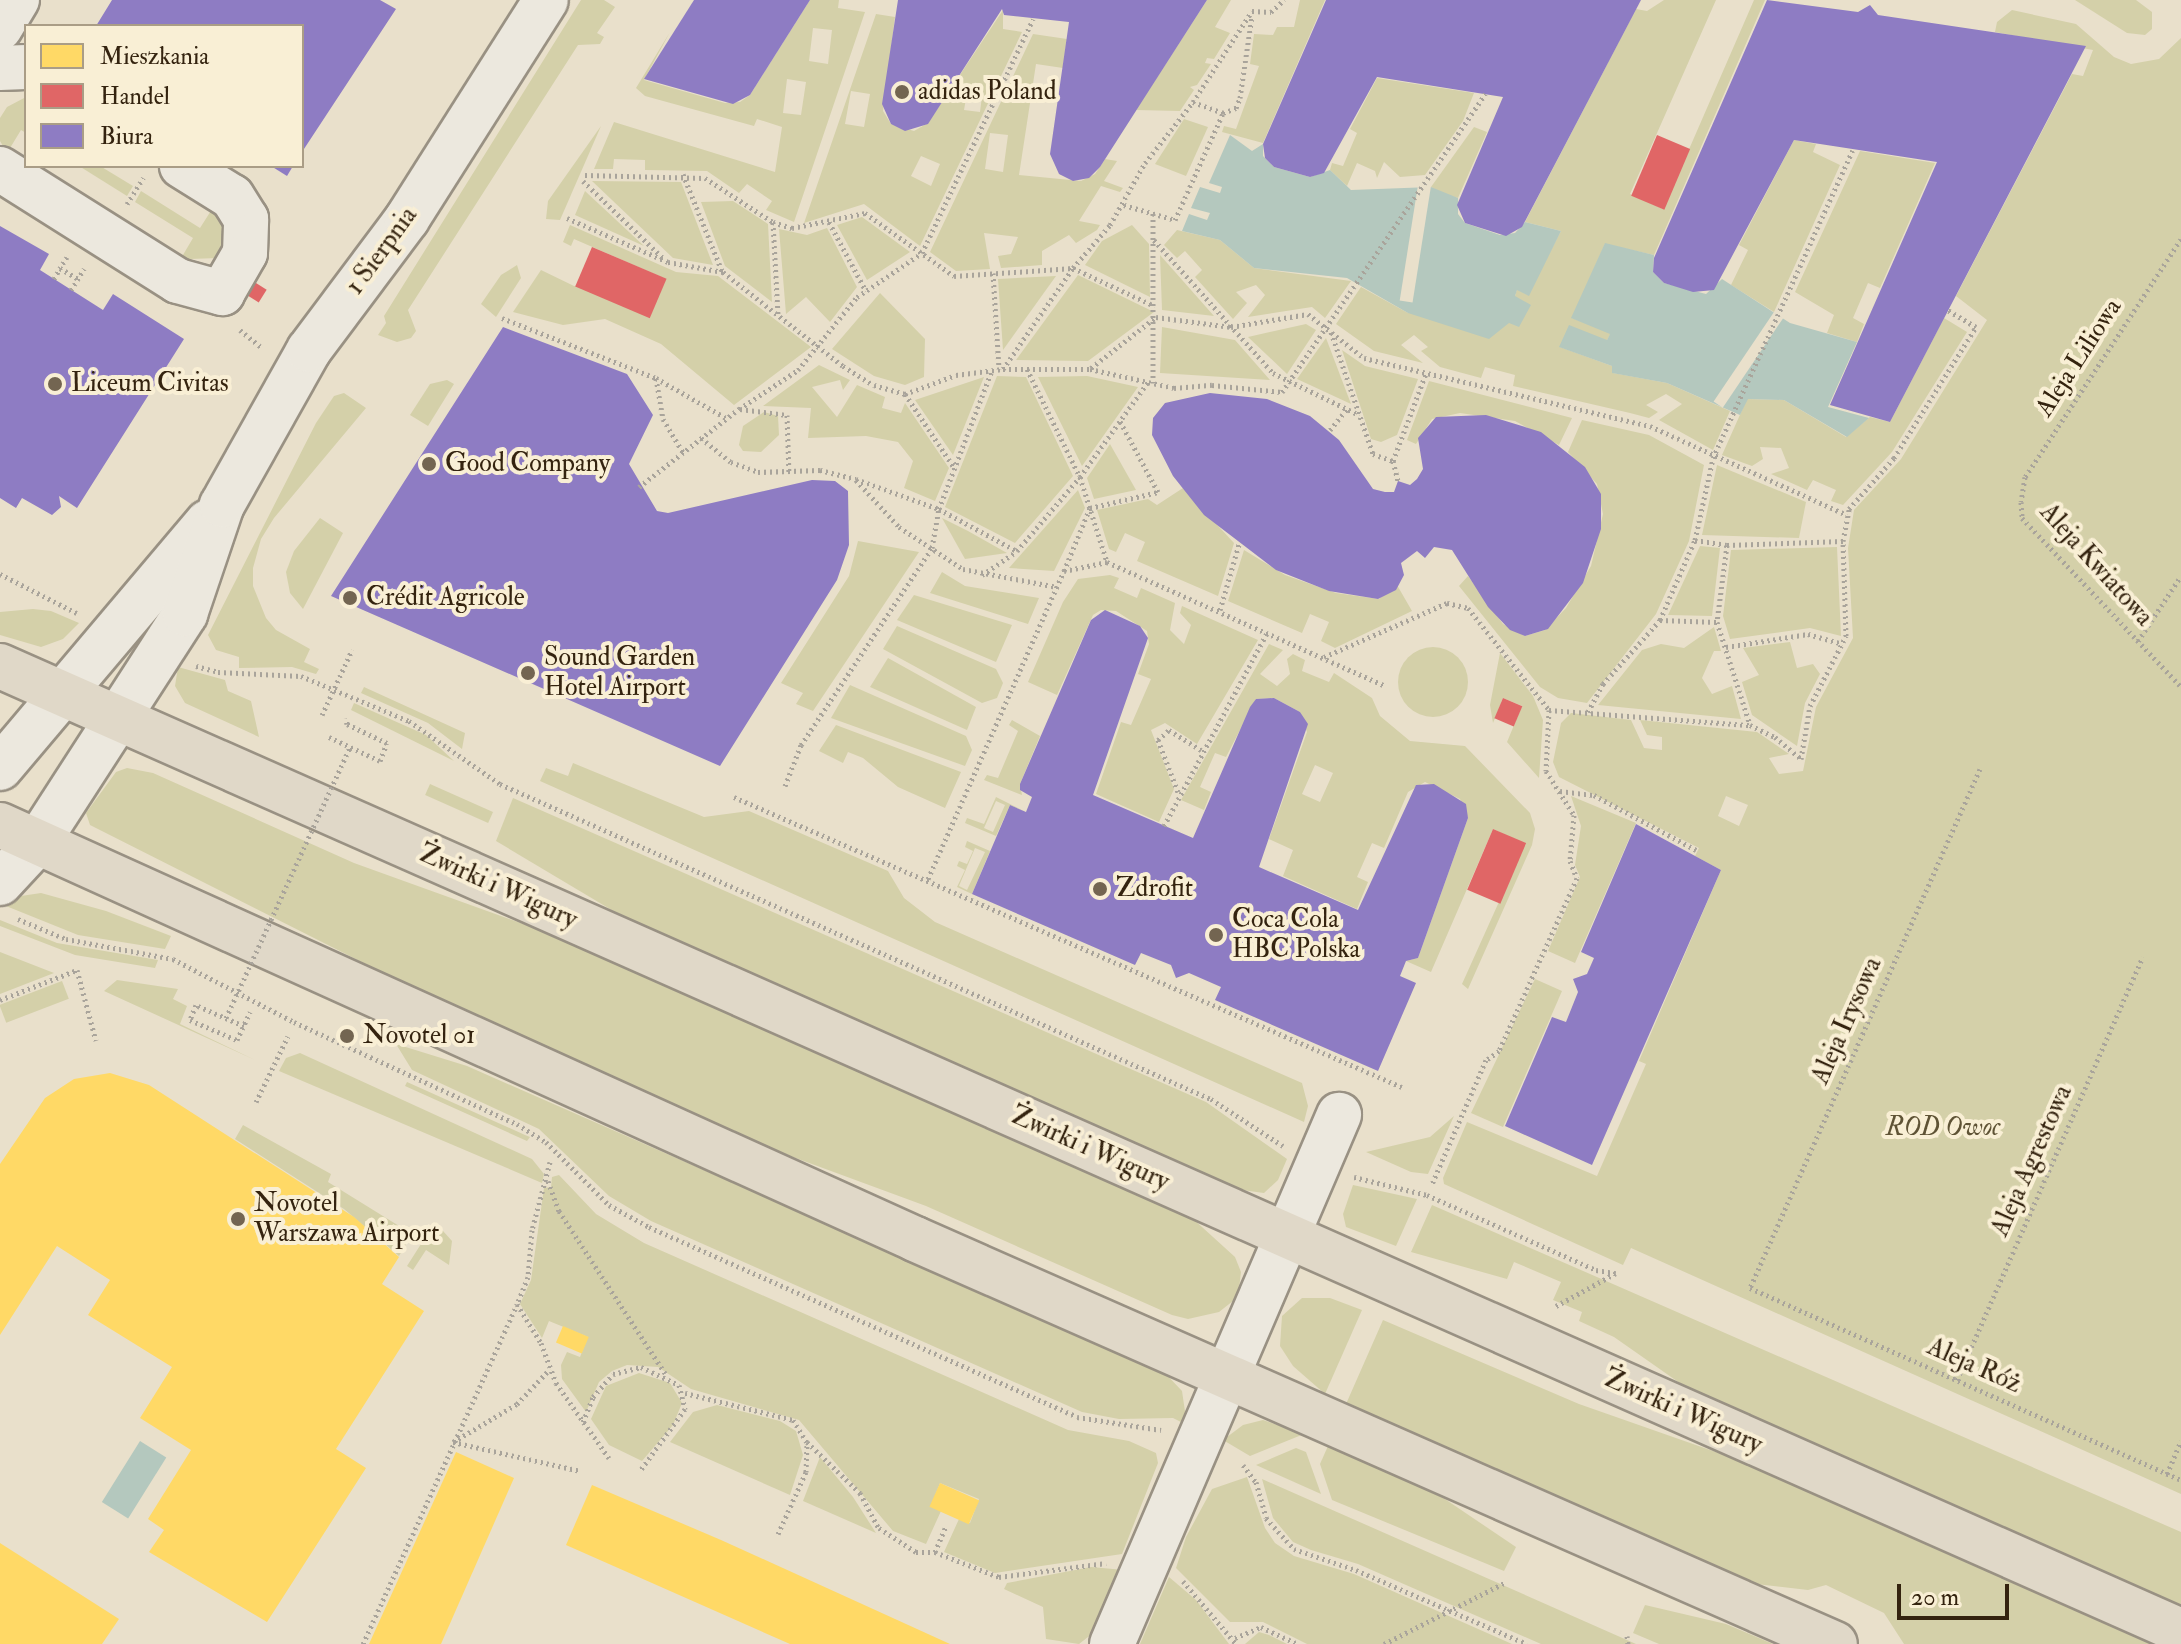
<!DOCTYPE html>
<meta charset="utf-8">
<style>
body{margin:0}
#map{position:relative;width:2181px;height:1644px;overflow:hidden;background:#e9e0cb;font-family:"IM FELL Double Pica",serif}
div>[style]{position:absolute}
.green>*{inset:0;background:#d4d0a9;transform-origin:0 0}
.round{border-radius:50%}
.water>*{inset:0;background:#b4c8be;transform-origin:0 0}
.pier>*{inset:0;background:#e9e0cb;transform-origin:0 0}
.homes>*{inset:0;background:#ffd966;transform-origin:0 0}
.shops>*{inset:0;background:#e06666;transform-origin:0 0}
.offices>*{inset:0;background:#8e7cc3}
.path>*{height:5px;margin-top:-2.5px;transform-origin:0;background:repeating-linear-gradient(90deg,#a9a49b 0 2px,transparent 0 6px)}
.roads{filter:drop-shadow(2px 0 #999183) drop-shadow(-2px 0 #999183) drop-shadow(0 2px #999183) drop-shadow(0 -2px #999183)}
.minor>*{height:44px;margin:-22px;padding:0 22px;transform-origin:22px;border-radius:22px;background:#ece8de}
.major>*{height:44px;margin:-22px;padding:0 22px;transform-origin:22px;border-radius:22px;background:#e0d8c8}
.path-bridge>*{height:5px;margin-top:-2.5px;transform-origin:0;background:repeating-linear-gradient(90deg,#a9a49b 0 2px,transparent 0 6px)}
.dots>*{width:22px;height:22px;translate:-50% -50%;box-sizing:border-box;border:4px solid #f9efd5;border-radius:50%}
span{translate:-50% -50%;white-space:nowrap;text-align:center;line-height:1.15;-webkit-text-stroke:8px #f9efd5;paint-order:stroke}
.poi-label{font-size:26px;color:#34230f}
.left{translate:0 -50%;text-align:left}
.street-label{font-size:26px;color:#34230f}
.park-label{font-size:26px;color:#5f5335;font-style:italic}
.legend{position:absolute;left:24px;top:24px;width:280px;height:144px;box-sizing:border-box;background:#f9efd5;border:2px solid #aa9d86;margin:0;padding:10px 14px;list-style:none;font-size:24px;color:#34230f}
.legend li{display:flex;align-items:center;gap:16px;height:40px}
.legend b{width:40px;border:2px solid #aa9d86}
.scale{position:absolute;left:1897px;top:1584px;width:112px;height:36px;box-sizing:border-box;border:4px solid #34230f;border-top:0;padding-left:10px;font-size:24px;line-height:28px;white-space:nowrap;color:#34230f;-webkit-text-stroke:6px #f9efd5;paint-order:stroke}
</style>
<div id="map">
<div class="green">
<div style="clip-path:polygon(581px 0,604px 0,615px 7px,597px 33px,604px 37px,600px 44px,578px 45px,408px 310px,416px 331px,411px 338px,397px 342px,378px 335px,386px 323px,384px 316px)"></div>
<div style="clip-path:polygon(evenodd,810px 0,839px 0,838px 8px,865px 12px,794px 222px,766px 210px,772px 201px,747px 184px,739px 193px,707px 171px,645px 170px,645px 160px,614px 159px,613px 169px,594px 169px,614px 122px,775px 172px,782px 127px,757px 119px,754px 126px,645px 96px,636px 88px,670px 32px,644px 80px,725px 103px,740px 102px,750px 95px,810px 0,813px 28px,832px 30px,828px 64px,809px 61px,813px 28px,810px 0,787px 79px,806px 82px,801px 115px,783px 113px,787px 79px)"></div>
<div style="clip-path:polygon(1207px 0,1231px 0,1215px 27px,1230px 33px,1214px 59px,1207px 58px,1205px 63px,1211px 64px,1197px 85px,1190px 87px,1194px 90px,1180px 111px,1136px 110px)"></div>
<div style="clip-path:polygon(1300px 0,1325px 0,1263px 143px,1222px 132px,1224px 126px,1236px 129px,1259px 66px,1250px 64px,1254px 34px,1273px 35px,1277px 27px,1294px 27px)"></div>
<div style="clip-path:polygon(1664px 0,1716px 0,1630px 194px,1663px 209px,1754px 0,1765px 0,1654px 255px,1605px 244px,1572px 318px,1611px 333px,1607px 340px,1560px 347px,1612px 366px,1613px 373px,1667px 383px,1730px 411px,1713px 450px,1659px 420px,1682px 404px,1666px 394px,1646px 405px,1658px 412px,1649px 418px,1630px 413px,1513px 386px,1515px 375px,1485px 367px,1481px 378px,1440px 367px,1421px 351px,1428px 347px,1414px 335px,1401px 345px,1423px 363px,1374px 351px,1336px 324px,1361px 287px,1408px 313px,1515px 296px,1517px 289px,1528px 295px,1561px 231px,1525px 222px,1636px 9px,1647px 11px)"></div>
<div style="clip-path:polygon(2075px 0,2136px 0,2152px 12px,2152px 29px,2145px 35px,2127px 33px)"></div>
<div style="clip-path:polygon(evenodd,1003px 10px,1003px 29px,1022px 32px,920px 246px,864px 204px,804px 223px,876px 14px,895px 17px,883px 111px,891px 124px,914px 131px,928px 123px,1003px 10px,968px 87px,983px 88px,980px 112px,964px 110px,968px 87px,1003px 10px,851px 91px,870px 94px,864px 127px,845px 124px,851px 91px,1003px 10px,921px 156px,940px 164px,931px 186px,911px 176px,921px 156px)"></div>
<div style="clip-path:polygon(evenodd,2012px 10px,2076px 24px,2114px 57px,2131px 64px,2159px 59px,2181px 38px,2181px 1494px,1631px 1248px,1623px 1265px,1444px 1184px,1443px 1178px,1467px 1122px,1597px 1176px,1646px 1064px,1639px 1061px,1721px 870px,1695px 856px,1699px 848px,1559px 777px,1553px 762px,1561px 723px,1571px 713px,1631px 720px,1644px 748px,1662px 750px,1662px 737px,1647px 735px,1640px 720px,1757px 732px,1789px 754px,1769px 758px,1779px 774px,1803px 771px,1816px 707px,1853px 638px,1848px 548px,1854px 510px,1901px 459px,1987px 320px,1956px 296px,2072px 74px,2083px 76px,2093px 50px,1995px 32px,1997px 22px,2012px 10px,1726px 796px,1748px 805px,1739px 826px,1718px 816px,1726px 796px)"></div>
<div style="clip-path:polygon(evenodd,1033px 34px,1067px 39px,1063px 68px,1036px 64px,1019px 175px,1081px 181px,1095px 174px,1105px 159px,1117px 161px,1104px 181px,1123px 188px,1120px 192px,1101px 186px,1079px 221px,1100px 225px,1097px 230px,1076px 243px,1069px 235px,1042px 251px,1042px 265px,1001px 268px,998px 256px,1011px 254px,1018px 237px,984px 233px,990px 269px,956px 271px,930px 252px,1033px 34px,990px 133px,1008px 135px,1003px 172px,985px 169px,990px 133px)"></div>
<div style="clip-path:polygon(1377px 78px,1474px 93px,1463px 121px,1425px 175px,1400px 177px,1384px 162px,1377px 178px,1375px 171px,1357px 163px,1347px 186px,1330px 170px,1332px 163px,1343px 166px,1357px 133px,1350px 129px)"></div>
<div style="clip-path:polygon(26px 97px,26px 133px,21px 130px,7px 153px,0 141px,0 118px,7px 107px)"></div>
<div style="clip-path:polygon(1184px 119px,1208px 127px,1186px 176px,1155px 164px)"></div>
<div style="clip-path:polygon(601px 126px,560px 220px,546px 219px,548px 201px)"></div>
<div style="clip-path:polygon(1474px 127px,1487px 132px,1458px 198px,1444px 194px,1431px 187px)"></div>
<div style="clip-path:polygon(1794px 140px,1816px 144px,1813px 152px,1840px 165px,1774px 312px,1731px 285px,1748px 250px,1739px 245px)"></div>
<div style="clip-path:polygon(1860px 151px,1935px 163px,1880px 288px,1868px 283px,1853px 318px,1864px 324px,1857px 342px,1827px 333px,1834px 315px,1795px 292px)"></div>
<div style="clip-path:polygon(79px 166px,100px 166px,133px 186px,127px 196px)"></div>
<div style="clip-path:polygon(592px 181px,681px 182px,713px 265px,673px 258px)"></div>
<div style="clip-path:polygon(141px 191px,200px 228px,214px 206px,220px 210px,217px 217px,226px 229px,227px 243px,218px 258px,190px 259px,186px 265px,180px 260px,193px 238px,135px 202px)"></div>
<div style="clip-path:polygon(585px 191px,644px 246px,575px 215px)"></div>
<div style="clip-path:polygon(733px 201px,768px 224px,772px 302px,725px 266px,701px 202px)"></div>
<div style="clip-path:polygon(862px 217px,910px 252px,867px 280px,837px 225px)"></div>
<div style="clip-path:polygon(570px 225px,676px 272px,718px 276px,811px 347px,734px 405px,661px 344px,605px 319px,563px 325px,513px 312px,541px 270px,574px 286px,666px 279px,574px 239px,571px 246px,563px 242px)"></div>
<div style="clip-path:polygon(1132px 225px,1149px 244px,1150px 297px,1085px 265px,1102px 241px)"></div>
<div style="clip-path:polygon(827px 228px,857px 287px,830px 322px,806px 297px,786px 314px,779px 229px,807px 235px)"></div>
<div style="clip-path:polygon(1177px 230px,1220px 240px,1254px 268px,1351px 281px,1325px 318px,1312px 307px,1248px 317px,1265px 295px,1256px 285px,1236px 292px,1247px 303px,1233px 319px,1195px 277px,1202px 270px,1185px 251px,1177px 258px,1164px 245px)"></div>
<div style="clip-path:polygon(1160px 255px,1214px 316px,1162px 310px)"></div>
<div style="clip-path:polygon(517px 265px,521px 278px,496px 317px,481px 304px,501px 275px)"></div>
<div style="clip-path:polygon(1078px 275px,1154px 312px,1088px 361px,1016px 360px)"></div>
<div style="clip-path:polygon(1056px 276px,1003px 350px,998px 279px)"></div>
<div style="clip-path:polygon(880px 293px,925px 339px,924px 377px,905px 385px,874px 376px,832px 349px)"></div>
<div style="clip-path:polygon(1944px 318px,1967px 332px,1892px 452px,1843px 505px,1831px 501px,1836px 490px,1813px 480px,1807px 490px,1771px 474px,1789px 468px,1781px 448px,1760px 447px,1763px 459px,1752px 466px,1722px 455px,1747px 399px,1784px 400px,1846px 437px,1870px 417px,1890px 422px)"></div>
<div style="clip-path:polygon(1306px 324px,1316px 330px,1287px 374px,1248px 337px)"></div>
<div style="clip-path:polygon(1162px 327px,1235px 340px,1270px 380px,1160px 373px)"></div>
<div style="clip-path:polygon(1326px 338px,1351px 404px,1297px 379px)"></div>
<div style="clip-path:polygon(1342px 350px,1365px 366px,1418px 379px,1397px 435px,1381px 442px,1371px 439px)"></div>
<div style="clip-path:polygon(819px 365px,850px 380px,843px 390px,840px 380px,812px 387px,837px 417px,857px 385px,885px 397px,882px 408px,901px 413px,905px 403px,949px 468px,935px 501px,904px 488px,913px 461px,898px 442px,866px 436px,808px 438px,811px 408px,763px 406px)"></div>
<div style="clip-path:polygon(997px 376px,1026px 377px,1073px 476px,1015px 543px,945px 507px)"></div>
<div style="clip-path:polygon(1087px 376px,1138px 387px,1082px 466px,1038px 377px)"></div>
<div style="clip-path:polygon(984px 377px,953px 455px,915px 400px)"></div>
<div style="clip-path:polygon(447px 380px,454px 384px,428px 426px,410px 415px,430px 384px)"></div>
<div style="clip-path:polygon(1429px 381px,1572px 418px,1559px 445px,1515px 421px,1460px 413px,1432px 419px,1416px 444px,1407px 440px)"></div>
<div style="clip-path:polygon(344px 393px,366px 408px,274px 518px,261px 539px,253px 568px,253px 586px,266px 618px,276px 630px,310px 649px,304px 662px,319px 669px,316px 674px,292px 667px,239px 668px,239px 657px,216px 650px,208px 635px,316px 423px,334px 396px)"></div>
<div style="clip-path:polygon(764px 412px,778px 416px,779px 435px,761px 452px,743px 451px,739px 445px,743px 426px)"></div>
<div style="clip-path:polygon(1582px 420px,1649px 435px,1704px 465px,1689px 541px,1656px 614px,1587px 703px,1558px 698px,1540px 687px,1459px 586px,1468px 576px,1503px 624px,1525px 636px,1545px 630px,1566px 608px,1591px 566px,1603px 514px,1597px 484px,1568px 452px)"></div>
<div style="clip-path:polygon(1110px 444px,1136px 490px,1094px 499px,1087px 478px)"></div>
<div style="clip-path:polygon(1717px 465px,1806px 502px,1799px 538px,1702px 535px)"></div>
<div style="clip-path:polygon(1183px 488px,1234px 543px,1218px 596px,1137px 561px,1145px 542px,1125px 533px,1116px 552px,1109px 549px,1097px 510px,1148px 499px,1157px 505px)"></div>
<div style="clip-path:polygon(1078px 490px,1085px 508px,1054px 571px,1009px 568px)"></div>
<div style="clip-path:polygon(320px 518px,343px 533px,303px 609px,290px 593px,286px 572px,294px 551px)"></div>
<div style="clip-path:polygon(942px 518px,968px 531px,1007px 553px,965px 559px)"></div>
<div style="clip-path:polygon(858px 541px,919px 552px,813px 711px,796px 704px,803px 693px,781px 683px,849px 576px)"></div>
<div style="clip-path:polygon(1700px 546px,1720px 548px,1712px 616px,1668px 615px)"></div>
<div style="clip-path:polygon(1837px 547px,1841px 636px,1810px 628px,1730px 639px,1723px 616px,1731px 550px)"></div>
<div style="clip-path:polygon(1244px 550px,1285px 575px,1336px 593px,1379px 599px,1397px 585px,1412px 611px,1335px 648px,1321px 641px,1329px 622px,1310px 614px,1302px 633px,1228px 601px)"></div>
<div style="clip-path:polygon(942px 572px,965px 586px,1039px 598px,1028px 624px,930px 593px)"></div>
<div style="clip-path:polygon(1110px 575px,1119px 578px,1114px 588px,1137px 598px,1141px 588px,1175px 603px,1170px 630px,1184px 644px,1191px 625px,1180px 613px,1182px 606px,1258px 640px,1197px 744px,1165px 723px,1151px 730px,1174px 789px,1159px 822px,1096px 794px,1121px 722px,1131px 725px,1151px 679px,1138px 674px,1149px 644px,1147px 631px,1116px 611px,1101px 610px,1093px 615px,1057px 695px,1028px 682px,1063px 602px,1078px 579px)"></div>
<div style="clip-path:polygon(914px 595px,1012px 625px,996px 662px,897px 620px)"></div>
<div style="clip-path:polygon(33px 609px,51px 611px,79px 623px,63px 639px,41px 647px,0 635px,0 612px)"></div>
<div style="clip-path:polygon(897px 626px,996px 669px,1003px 683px,997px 698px,982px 703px,883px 649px)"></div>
<div style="clip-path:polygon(1714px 627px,1721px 651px,1714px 651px,1702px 678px,1712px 694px,1732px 686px,1741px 719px,1598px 705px,1642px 650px,1661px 644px,1684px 648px)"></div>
<div style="clip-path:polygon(1790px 642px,1797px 668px,1813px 664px,1820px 674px,1805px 703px,1797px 746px,1752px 715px,1742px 682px,1759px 675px,1743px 648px)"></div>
<div style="clip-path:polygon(evenodd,1269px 644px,1283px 650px,1260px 674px,1277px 686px,1290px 674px,1287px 659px,1293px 654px,1305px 660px,1302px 671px,1329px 682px,1334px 673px,1372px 698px,1380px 716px,1410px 741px,1465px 746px,1530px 813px,1535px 829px,1532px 845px,1468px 989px,1462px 984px,1525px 844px,1493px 829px,1431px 972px,1406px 961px,1418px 958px,1468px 818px,1460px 799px,1425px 782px,1408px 792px,1384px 848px,1372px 843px,1357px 877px,1368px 882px,1357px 909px,1283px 876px,1293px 850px,1269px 839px,1307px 732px,1300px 712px,1274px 698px,1256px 699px,1226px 757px,1215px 753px,1200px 787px,1211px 792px,1204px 810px,1181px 800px,1269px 644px,1315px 765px,1333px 773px,1320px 802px,1302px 794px,1315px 765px)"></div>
<div class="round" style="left:1398px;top:647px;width:70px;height:70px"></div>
<div style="clip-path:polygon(1500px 653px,1533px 696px,1543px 720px,1539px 778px,1507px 742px,1522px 706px,1503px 698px,1493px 723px,1490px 705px)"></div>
<div style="clip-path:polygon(888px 658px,976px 707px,967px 730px,870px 687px)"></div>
<div style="clip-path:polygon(178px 667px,225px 680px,228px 691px,251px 701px,259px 737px,185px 703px,175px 686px)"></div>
<div style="clip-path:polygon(850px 685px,966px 736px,972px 750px,965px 766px,831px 718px)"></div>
<div style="clip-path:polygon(364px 687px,465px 733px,462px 749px,428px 723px,361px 693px)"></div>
<div style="clip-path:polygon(354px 703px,426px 735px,454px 761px,351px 710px)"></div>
<div style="clip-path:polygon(1012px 720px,1040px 736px,1020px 784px,1022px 795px,984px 780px,987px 775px,998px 778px,1018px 731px,1009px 725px)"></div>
<div style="clip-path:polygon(836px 725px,961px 772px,945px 808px,898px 787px,863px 758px,848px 752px,843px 763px,819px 751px)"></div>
<div style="clip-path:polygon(573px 763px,704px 817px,749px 811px,888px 871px,904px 898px,935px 922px,1302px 1083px,1308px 1106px,1304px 1122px,540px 781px,546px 768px,568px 776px)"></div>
<div style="clip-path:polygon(127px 768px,153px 773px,354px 863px,554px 935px,1191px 1217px,1235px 1257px,1241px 1272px,1238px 1297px,1219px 1312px,1188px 1319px,1172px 1315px,926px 1206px,774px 1150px,447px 1005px,90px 825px,86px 813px,116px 772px)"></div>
<div style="left:430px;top:784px;width:69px;height:12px;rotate:24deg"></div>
<div style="clip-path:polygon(1571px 796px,1636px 823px,1575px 963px,1548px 951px,1580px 877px,1575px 865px,1581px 826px)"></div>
<div style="clip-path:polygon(evenodd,996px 797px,1026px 812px,1010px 805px,996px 836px,965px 823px,967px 818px,984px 824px,996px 797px,996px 801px,1005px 805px,993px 832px,984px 828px,996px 801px)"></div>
<div style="clip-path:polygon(513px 798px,1206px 1102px,1287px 1159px,1278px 1180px,1264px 1193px,1242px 1190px,615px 912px,496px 841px)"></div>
<div style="clip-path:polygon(evenodd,967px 841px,990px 851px,972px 894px,957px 887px,965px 870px,957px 866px,959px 861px,967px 864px,973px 851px,965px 847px,967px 841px,975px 848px,985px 852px,967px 890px,959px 886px,975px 848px)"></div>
<div style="clip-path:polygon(41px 893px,106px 911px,171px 936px,165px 949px,78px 935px,6px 906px,21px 896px)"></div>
<div style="clip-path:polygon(0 920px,57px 943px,158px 960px,155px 968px,75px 955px,0 926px)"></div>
<div style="clip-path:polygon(0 952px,54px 973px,0 994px)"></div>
<div style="clip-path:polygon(1535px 979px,1562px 991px,1503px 1127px,1471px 1113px)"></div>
<div style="clip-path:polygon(117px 980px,178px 989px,173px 999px,187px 1006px,180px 1024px,255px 1060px,104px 991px)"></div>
<div style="left:62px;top:981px;width:19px;height:67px;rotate:69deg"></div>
<div style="clip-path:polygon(396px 1044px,467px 1066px,1164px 1372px,1182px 1391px,1187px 1425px,1173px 1418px,1119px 1419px,1082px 1412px,651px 1221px,609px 1196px,539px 1129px,412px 1070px)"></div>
<div style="clip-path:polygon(300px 1053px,532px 1159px,544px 1174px,542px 1183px,279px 1071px,286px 1058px)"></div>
<div style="clip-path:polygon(407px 1082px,525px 1135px,530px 1137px,527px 1141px,405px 1086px)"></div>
<div style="clip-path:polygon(1454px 1116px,1428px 1174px,1411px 1172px,1366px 1152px,1430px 1137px)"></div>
<div style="clip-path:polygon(243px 1125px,331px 1174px,328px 1182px,412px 1234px,399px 1256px,344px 1209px,235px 1139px)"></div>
<div style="clip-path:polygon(559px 1175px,596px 1214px,644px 1243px,1068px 1430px,1129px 1441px,1156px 1453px,1158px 1463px,1122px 1554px,995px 1573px,944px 1552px,959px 1519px,970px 1523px,979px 1499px,940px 1483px,931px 1506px,941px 1511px,926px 1544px,893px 1531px,799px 1420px,691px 1389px,658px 1367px,627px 1365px,612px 1371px,599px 1382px,586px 1412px,562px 1379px,561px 1365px,567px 1352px,580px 1357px,588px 1337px,549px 1321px,542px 1338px,520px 1304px,531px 1280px,544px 1188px,551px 1187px,552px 1177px)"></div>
<div style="clip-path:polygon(1353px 1185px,1417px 1199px,1396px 1246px,1346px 1227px,1343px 1214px)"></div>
<div style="clip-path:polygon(1432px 1205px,2181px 1532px,2181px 1607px,1684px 1386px,1614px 1337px,1579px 1321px,1582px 1312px,1553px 1300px,1561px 1282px,1514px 1262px,1507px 1279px,1411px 1252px)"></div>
<div style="clip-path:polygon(435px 1222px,452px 1241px,449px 1265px,426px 1250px,413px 1270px,407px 1266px)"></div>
<div style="clip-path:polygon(1302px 1298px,1330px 1298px,1362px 1310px,1325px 1394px,1293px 1366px,1280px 1346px,1282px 1316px)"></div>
<div style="clip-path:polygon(1383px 1320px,1579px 1404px,1750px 1464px,2155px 1644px,1904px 1644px,1884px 1613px,1826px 1585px,1808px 1590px,1756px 1584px,1346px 1404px)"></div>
<div style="clip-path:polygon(639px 1373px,670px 1383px,682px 1403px,673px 1425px,642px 1461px,609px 1445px,591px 1419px,606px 1386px)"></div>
<div style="clip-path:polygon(717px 1405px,780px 1421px,796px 1431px,803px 1455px,790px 1495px,670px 1442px,693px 1412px)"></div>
<div style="clip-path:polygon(1263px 1420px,1304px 1434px,1250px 1456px,1223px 1440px,1243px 1425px)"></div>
<div style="clip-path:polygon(1328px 1446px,1436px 1493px,1516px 1547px,1504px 1571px,1332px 1500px,1320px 1464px)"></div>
<div style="clip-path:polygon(1296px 1448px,1306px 1452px,1321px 1494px,1256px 1465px)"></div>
<div style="clip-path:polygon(820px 1457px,853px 1497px,876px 1533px,803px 1501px)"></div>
<div style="clip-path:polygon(1247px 1477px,1265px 1528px,1275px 1543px,1294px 1556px,1354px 1574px,1512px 1644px,1307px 1644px,1263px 1622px,1230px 1622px,1176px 1568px,1186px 1537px,1212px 1489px)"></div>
<div style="clip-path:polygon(1262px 1479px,1489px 1579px,1636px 1644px,1541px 1644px,1358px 1564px,1311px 1550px,1293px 1542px,1273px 1518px)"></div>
<div style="clip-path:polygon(1091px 1567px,1124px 1570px,1097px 1630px,1079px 1644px,1046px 1639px,1043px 1607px,1004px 1589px,1007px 1583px)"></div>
<div style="clip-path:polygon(1169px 1577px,1196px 1600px,1229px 1644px,1140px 1644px)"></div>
<div style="clip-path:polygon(1645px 1605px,1726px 1624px,1773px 1644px,1659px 1644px,1633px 1633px)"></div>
<div style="clip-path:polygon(1259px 1632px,1269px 1635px,1287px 1644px,1245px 1644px)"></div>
</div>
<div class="water">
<div style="clip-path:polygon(1230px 135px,1252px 151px,1263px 144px,1263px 156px,1274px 167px,1310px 177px,1330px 170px,1351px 190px,1431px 187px,1458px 198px,1458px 214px,1465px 223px,1500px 235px,1515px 233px,1525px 222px,1561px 231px,1529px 296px,1517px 290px,1515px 296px,1531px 305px,1519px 327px,1509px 323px,1489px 339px,1408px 313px,1347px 278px,1254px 268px,1220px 240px,1182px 231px,1189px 214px,1207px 220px,1210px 213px,1191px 208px,1200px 187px,1220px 193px,1222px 187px,1209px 183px)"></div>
<div style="clip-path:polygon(1605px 243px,1654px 255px,1653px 272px,1664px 283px,1706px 294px,1722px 279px,1790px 323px,1857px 342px,1828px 407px,1869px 418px,1847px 437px,1784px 400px,1748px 399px,1740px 415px,1667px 383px,1612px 373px,1612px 366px,1559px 347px,1569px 325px,1607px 340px,1610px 334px,1571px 318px)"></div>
<div style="left:140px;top:1441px;width:31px;height:72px;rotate:32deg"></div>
</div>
<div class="pier">
<div style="left:1418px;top:185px;width:13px;height:117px;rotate:9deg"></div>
<div style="left:1774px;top:312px;width:11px;height:108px;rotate:34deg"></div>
</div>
<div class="homes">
<div style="clip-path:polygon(110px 1073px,149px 1085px,354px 1217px,399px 1257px,382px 1284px,424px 1311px,336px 1449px,366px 1468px,267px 1622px,149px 1552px,164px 1530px,148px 1519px,191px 1450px,140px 1418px,172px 1367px,88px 1315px,110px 1280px,57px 1246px,0 1335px,0 1164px,45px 1098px,74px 1079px)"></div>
<div style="left:563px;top:1326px;width:28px;height:18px;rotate:23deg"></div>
<div style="clip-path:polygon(456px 1452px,514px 1478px,441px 1644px,369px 1644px)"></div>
<div style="left:940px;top:1483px;width:43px;height:26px;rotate:24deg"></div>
<div style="clip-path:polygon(592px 1485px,721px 1540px,950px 1644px,790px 1644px,566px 1545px)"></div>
<div style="clip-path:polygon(0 1543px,119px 1619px,102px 1644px,0 1644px)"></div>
</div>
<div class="shops">
<div style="left:1657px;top:135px;width:36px;height:66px;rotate:23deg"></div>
<div style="left:592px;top:247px;width:81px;height:43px;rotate:23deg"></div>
<div style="left:248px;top:278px;width:22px;height:15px;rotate:32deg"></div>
<div style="left:1503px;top:698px;width:21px;height:22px;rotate:23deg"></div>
<div style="left:1493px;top:829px;width:36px;height:66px;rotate:23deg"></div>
</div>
<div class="offices">
<div style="clip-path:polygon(112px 0,380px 0,396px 9px,302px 152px,302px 26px,96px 26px)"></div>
<div style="clip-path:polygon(694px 0,810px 0,750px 95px,733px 104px,644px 79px)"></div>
<div style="clip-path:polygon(898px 0,1207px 0,1100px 167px,1089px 178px,1073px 181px,1059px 174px,1050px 154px,1069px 22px,1004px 15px,1002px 9px,928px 124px,905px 131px,891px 124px,882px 104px)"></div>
<div style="clip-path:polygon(1326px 0,1641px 0,1522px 227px,1506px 236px,1465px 223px,1457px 205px,1503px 97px,1377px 77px,1324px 173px,1310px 177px,1274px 167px,1265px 158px,1263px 144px)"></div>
<div style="clip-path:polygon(1767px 0,1858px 12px,1870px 5px,1878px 15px,2086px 46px,1890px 422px,1830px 405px,1937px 162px,1794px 140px,1714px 290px,1693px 292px,1664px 283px,1653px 272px,1654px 258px)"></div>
<div style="clip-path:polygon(271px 166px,293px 166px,287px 176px)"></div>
<div style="clip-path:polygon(0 226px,49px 254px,40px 270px,103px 310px,113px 294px,184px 339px,77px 508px,59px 496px,61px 507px,52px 515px,22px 498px,16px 508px,0 498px)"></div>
<div style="clip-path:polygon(503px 327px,627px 374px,653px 415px,629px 464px,657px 511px,668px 513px,812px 480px,835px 481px,848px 491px,849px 545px,837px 580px,720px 766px,331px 596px)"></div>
<div style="clip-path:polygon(1210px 393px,1267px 399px,1310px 416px,1339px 440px,1373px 489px,1385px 492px,1394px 492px,1398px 481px,1410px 485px,1417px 479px,1423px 469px,1418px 438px,1436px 417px,1486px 415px,1541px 432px,1585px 467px,1601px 494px,1601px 529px,1583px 583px,1548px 629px,1525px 636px,1510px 630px,1488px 607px,1452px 550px,1434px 547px,1425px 558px,1417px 551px,1401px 563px,1404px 575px,1396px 590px,1378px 599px,1329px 591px,1276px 570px,1204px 515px,1173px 476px,1152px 435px,1153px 418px,1165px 403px)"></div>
<div style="clip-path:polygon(1105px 610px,1140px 626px,1148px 638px,1093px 795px,1193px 838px,1250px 707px,1256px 699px,1274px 698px,1300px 712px,1308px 724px,1259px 867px,1358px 910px,1416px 785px,1434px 784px,1466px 804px,1468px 818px,1418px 958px,1406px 961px,1400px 976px,1416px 983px,1378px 1071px,1215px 1000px,1221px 987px,1189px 973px,1176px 978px,1171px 965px,1141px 953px,1135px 965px,972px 894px,1010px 805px,1026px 812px,1032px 797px,1020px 790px,1020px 784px,1091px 620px)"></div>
<div style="clip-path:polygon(1636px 824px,1721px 870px,1592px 1165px,1505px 1126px,1552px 1017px,1566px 1022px,1578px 992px,1573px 979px,1587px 974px,1594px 958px,1581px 952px)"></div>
</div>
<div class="path">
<div style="left:1193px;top:102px;width:32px;rotate:20deg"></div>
<div style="left:683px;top:174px;width:105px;rotate:68.1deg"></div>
<div style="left:585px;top:175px;width:120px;rotate:1.4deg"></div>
<div style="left:705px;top:178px;width:81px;rotate:32.9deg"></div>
<div style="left:773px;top:222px;width:20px;rotate:18deg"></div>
<div style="left:792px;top:228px;width:75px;rotate:-11.6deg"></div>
<div style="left:865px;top:213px;width:109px;rotate:35.3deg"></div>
<div style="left:954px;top:276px;width:119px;rotate:-3.8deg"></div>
<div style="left:1073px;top:268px;width:90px;rotate:24.9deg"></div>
<div style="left:583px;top:181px;width:112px;rotate:43.9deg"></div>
<div style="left:127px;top:204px;width:31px;rotate:-58deg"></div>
<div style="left:1124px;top:205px;width:53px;rotate:16.4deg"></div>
<div style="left:1175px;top:220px;width:117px;rotate:-65.8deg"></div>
<div style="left:1223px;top:113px;width:14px;rotate:-21deg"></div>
<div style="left:1236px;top:108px;width:11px;rotate:-68deg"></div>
<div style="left:1240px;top:98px;width:83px;rotate:-81.7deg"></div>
<div style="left:1153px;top:213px;width:170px;rotate:90deg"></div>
<div style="left:567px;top:218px;width:110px;rotate:23.5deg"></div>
<div style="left:668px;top:262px;width:56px;rotate:10.3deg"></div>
<div style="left:723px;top:272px;width:152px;rotate:38.1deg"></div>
<div style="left:843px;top:366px;width:36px;rotate:32deg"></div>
<div style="left:874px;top:385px;width:32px;rotate:16deg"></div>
<div style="left:905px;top:394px;width:54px;rotate:-20.4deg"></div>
<div style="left:956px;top:375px;width:47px;rotate:-7.3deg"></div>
<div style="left:1003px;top:369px;width:87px"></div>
<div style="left:1090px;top:369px;width:86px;rotate:12.7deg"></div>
<div style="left:1174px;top:388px;width:38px;rotate:-5deg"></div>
<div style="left:1212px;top:385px;width:70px;rotate:5.7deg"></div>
<div style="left:1282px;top:392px;width:361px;rotate:-55.7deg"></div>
<div style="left:773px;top:222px;width:92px;rotate:86.9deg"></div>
<div style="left:829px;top:222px;width:78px;rotate:61.8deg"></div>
<div style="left:2181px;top:239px;width:285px;rotate:123.2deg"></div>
<div style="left:2025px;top:477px;width:25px;rotate:99deg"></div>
<div style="left:2021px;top:502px;width:16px;rotate:86deg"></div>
<div style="left:2022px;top:518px;width:232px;rotate:46.7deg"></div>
<div style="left:1154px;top:240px;width:178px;rotate:48.2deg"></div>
<div style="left:1273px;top:373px;width:96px;rotate:26deg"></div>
<div style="left:67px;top:257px;width:13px;rotate:122deg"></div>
<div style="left:60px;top:268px;width:21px;rotate:31deg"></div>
<div style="left:993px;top:273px;width:96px;rotate:86.4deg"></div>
<div style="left:54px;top:279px;width:13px;rotate:-61deg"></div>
<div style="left:71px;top:290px;width:25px;rotate:-58deg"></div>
<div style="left:502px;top:318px;width:165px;rotate:21.3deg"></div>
<div style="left:656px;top:378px;width:81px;rotate:29.7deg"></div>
<div style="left:240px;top:330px;width:28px;rotate:39deg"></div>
<div style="left:1331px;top:332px;width:129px;rotate:71deg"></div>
<div style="left:1373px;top:454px;width:21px;rotate:19deg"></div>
<div style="left:1393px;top:461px;width:94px;rotate:-69.4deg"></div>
<div style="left:1091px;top:368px;width:83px;rotate:-38.1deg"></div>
<div style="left:1156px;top:317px;width:76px;rotate:7.6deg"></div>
<div style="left:1231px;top:327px;width:78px;rotate:-9.6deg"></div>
<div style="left:1308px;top:314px;width:71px;rotate:38.2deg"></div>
<div style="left:1364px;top:358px;width:294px;rotate:13.4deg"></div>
<div style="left:1650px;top:426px;width:216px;rotate:24.3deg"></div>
<div style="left:1003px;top:369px;width:123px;rotate:-55.3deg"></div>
<div style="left:1073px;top:268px;width:57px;rotate:-49.3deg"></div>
<div style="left:1110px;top:225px;width:71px;rotate:-60.6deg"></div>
<div style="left:1145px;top:163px;width:78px;rotate:-51.8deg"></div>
<div style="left:1193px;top:102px;width:108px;rotate:-57deg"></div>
<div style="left:1252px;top:11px;width:19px;rotate:3deg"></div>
<div style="left:1271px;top:12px;width:18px;rotate:-43deg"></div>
<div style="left:1027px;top:369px;width:120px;rotate:63.9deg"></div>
<div style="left:1080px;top:477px;width:89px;rotate:72.4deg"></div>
<div style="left:656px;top:378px;width:42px;rotate:80.3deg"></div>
<div style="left:663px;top:419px;width:39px;rotate:59deg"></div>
<div style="left:905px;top:394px;width:90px;rotate:56.3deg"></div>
<div style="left:740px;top:409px;width:47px;rotate:7.3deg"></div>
<div style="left:787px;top:415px;width:59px;rotate:88.1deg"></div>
<div style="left:1330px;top:430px;width:27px;rotate:-51deg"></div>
<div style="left:701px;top:438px;width:38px;rotate:39deg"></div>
<div style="left:731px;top:462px;width:29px;rotate:20deg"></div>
<div style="left:758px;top:472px;width:62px;rotate:-1.8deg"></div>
<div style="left:820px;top:470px;width:37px;rotate:14deg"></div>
<div style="left:856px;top:479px;width:88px;rotate:19.9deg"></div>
<div style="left:939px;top:509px;width:89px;rotate:28.3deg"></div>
<div style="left:1393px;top:461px;width:21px;rotate:76deg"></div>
<div style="left:856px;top:480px;width:64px;rotate:47.5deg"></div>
<div style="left:899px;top:527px;width:77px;rotate:33.3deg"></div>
<div style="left:963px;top:569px;width:96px;rotate:10.8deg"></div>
<div style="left:639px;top:487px;width:127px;rotate:-38deg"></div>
<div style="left:739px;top:409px;width:71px;rotate:-33.5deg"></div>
<div style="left:798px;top:370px;width:94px;rotate:-51.1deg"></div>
<div style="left:857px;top:297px;width:78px;rotate:-34.1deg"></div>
<div style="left:922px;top:253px;width:259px;rotate:-64.6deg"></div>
<div style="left:1695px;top:540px;width:32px;rotate:9deg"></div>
<div style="left:1727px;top:545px;width:116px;rotate:-2deg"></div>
<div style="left:1727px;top:545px;width:78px;rotate:97.4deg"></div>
<div style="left:1717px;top:622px;width:108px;rotate:72.2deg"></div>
<div style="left:1064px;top:571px;width:68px;rotate:-67.6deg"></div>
<div style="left:1090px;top:508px;width:70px;rotate:-13.2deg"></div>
<div style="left:1158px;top:492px;width:81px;rotate:-118.2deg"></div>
<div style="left:0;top:574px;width:86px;rotate:26.9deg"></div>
<div style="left:982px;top:575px;width:42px;rotate:-34.4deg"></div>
<div style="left:1017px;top:551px;width:97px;rotate:-49.6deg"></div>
<div style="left:1080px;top:477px;width:117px;rotate:-54.4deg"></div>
<div style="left:1220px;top:610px;width:69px;rotate:-73.9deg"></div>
<div style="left:1660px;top:620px;width:57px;rotate:2deg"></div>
<div style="left:2138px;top:641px;width:78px;rotate:-56.5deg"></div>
<div style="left:1726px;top:647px;width:83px;rotate:-9deg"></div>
<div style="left:1808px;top:634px;width:36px;rotate:16deg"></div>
<div style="left:1324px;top:657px;width:134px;rotate:-23.7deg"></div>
<div style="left:1447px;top:603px;width:22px;rotate:13deg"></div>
<div style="left:1468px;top:608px;width:130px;rotate:51.5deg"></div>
<div style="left:1549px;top:710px;width:61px;rotate:92.8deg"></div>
<div style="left:1546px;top:771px;width:52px;rotate:57.5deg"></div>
<div style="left:1574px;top:815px;width:46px;rotate:95deg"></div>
<div style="left:1570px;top:861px;width:18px;rotate:68deg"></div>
<div style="left:1577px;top:878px;width:190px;rotate:114.3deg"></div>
<div style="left:1499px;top:1051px;width:16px;rotate:145deg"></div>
<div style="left:1486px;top:1060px;width:135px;rotate:113.5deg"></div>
<div style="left:196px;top:666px;width:23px;rotate:15deg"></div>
<div style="left:218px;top:672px;width:83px;rotate:2.8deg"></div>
<div style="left:301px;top:676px;width:117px;rotate:22.6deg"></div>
<div style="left:409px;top:721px;width:111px;rotate:34.7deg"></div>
<div style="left:500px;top:784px;width:778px;rotate:23.9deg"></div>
<div style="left:1211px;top:1099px;width:86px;rotate:33.1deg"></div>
<div style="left:1549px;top:710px;width:202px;rotate:4.3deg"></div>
<div style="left:1750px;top:725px;width:28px;rotate:26deg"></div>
<div style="left:1775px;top:737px;width:34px;rotate:40deg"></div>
<div style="left:1801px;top:759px;width:54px;rotate:-80.4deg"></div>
<div style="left:1810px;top:706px;width:79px;rotate:-62.8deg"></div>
<div style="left:1846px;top:636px;width:95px;rotate:-91.8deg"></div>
<div style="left:1843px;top:541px;width:33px;rotate:-79deg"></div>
<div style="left:1849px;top:509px;width:68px;rotate:-48.6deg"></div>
<div style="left:1894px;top:458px;width:155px;rotate:-58deg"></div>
<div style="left:1976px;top:327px;width:33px;rotate:-149deg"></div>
<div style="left:1588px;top:712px;width:32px;rotate:-62deg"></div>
<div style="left:1603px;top:684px;width:86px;rotate:-48.3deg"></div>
<div style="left:1660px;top:620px;width:87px;rotate:-66.4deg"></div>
<div style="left:1695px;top:540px;width:84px;rotate:-77.6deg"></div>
<div style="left:1713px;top:458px;width:338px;rotate:-65.6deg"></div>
<div style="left:322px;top:715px;width:72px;rotate:-65.2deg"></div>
<div style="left:329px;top:737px;width:56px;rotate:25.2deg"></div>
<div style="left:380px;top:761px;width:19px;rotate:-69deg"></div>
<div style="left:387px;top:743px;width:44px;rotate:-154.6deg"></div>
<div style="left:347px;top:724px;width:6px;rotate:-99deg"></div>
<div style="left:1980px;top:769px;width:568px;rotate:113.9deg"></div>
<div style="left:1750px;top:1288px;width:472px;rotate:24deg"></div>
<div style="left:785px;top:786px;width:44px;rotate:-68.7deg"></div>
<div style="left:801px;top:745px;width:237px;rotate:-56.4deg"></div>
<div style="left:932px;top:548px;width:40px;rotate:-80deg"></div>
<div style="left:939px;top:509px;width:149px;rotate:-69.1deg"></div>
<div style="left:1560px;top:791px;width:34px;rotate:7deg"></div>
<div style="left:1594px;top:795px;width:116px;rotate:28.3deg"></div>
<div style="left:1178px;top:792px;width:56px;rotate:-111deg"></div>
<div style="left:1158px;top:740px;width:15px;rotate:-42deg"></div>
<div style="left:1169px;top:730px;width:38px;rotate:32deg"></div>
<div style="left:734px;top:797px;width:728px;rotate:23.47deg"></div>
<div style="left:1164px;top:826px;width:221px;rotate:-61.9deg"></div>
<div style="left:928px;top:879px;width:337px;rotate:-66.2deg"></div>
<div style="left:1064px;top:571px;width:44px;rotate:-11.8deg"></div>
<div style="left:1107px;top:562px;width:304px;rotate:24deg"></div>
<div style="left:18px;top:919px;width:52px;rotate:22.6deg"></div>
<div style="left:66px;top:939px;width:109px;rotate:10.6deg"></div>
<div style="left:173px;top:959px;width:136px;rotate:27.5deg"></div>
<div style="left:294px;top:1022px;width:245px;rotate:24.6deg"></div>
<div style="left:517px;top:1124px;width:34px;rotate:32deg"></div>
<div style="left:546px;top:1142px;width:89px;rotate:45deg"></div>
<div style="left:609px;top:1205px;width:46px;rotate:28.8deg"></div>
<div style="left:649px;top:1227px;width:468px;rotate:23.9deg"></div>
<div style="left:1077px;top:1417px;width:85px;rotate:8.8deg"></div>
<div style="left:0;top:1000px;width:83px;rotate:-21.3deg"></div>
<div style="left:77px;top:970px;width:73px;rotate:75deg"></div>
<div style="left:244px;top:1026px;width:52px;rotate:-156.4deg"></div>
<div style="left:196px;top:1005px;width:16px;rotate:112deg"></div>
<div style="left:190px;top:1020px;width:51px;rotate:23.1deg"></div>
<div style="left:237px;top:1040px;width:31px;rotate:-65deg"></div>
<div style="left:256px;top:1102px;width:73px;rotate:-64.1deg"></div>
<div style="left:550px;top:1162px;width:70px;rotate:104.8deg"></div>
<div style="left:532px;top:1230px;width:47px;rotate:94.9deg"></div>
<div style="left:528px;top:1277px;width:29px;rotate:112deg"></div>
<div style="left:517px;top:1304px;width:46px;rotate:58.4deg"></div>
<div style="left:541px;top:1343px;width:43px;rotate:69.4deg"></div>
<div style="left:556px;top:1383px;width:92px;rotate:54.8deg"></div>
<div style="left:1354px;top:1177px;width:75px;rotate:13.9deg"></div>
<div style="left:1427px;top:1195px;width:185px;rotate:23.9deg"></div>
<div style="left:1596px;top:1270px;width:20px;rotate:9deg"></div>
<div style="left:548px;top:1181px;width:32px;rotate:70deg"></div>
<div style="left:559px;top:1211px;width:194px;rotate:56.8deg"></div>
<div style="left:1556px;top:1306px;width:68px;rotate:-28.8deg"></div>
<div style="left:1957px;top:1380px;width:462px;rotate:-66.3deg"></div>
<div style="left:685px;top:1393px;width:111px;rotate:14deg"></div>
<div style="left:793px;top:1420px;width:26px;rotate:58deg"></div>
<div style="left:807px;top:1442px;width:74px;rotate:43.9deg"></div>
<div style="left:860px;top:1493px;width:40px;rotate:62deg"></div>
<div style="left:879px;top:1528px;width:44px;rotate:33deg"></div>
<div style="left:916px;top:1552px;width:19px"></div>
<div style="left:935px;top:1552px;width:69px;rotate:21.3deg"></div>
<div style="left:999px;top:1577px;width:108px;rotate:-7.5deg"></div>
<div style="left:583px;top:1422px;width:27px;rotate:-68deg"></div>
<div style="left:593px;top:1397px;width:30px;rotate:-49deg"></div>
<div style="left:613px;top:1374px;width:29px;rotate:-14deg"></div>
<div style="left:641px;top:1367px;width:42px;rotate:25.3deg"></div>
<div style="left:679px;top:1385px;width:25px;rotate:76deg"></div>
<div style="left:685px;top:1409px;width:77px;rotate:126deg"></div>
<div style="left:453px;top:1442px;width:131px;rotate:12.8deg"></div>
<div style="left:453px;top:1442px;width:74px;rotate:-30.7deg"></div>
<div style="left:517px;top:1404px;width:48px;rotate:-46.7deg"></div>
<div style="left:1243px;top:1465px;width:21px;rotate:53deg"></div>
<div style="left:1256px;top:1482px;width:37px;rotate:74deg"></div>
<div style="left:1266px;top:1518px;width:42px;rotate:47.9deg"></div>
<div style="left:1294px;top:1549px;width:65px;rotate:18.7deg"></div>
<div style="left:1356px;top:1570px;width:186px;rotate:23.4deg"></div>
<div style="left:2167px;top:1474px;width:36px;rotate:-67deg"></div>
<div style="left:778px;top:1534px;width:68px;rotate:-65.7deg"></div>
<div style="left:806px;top:1472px;width:29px;rotate:-88deg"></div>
<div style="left:935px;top:1552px;width:28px;rotate:-67deg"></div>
<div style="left:1183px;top:1581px;width:82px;rotate:49.9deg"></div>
<div style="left:1627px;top:1636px;width:8px;rotate:83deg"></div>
<div style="left:1235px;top:1638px;width:28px;rotate:-23deg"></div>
<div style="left:1261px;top:1627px;width:41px;rotate:24.7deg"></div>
<div style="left:363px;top:1644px;width:373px;rotate:-65.6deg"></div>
<div style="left:1384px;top:1644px;width:137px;rotate:-26.9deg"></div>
</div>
<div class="roads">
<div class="minor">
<div style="left:0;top:28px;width:33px;rotate:-59deg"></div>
<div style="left:0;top:68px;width:26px;rotate:-2deg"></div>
<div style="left:0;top:169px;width:210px;rotate:32.2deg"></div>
<div style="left:178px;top:281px;width:46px;rotate:15.3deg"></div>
<div style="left:222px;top:293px;width:46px;rotate:-60.1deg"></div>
<div style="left:245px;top:253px;width:34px;rotate:-88deg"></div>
<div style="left:246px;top:219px;width:26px;rotate:-122deg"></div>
<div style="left:232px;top:197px;width:59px;rotate:-148.2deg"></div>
<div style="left:0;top:768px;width:322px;rotate:-49.8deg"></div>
<div style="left:0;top:883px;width:54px;rotate:-47.2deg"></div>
<div style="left:37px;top:843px;width:273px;rotate:-57.1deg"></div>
<div style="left:185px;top:614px;width:115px;rotate:-71.3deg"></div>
<div style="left:222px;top:505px;width:178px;rotate:-60.7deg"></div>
<div style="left:309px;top:350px;width:164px;rotate:-53.2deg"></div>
<div style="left:407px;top:219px;width:259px;rotate:-57.6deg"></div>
<div style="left:1112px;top:1644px;width:576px;rotate:-66.78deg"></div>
</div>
<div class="major">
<div style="left:0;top:666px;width:2385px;rotate:23.87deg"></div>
<div style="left:0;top:825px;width:1004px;rotate:24.34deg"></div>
<div style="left:915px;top:1239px;width:1005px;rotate:23.76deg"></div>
</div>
</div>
<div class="path-bridge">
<div style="left:226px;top:1018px;width:298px;rotate:-65.4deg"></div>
</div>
<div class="dots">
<div style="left:902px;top:92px;background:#736551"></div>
<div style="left:55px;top:384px;background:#736551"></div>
<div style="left:429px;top:464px;background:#736551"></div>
<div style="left:350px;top:598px;background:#736551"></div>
<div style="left:528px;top:673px;background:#736551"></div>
<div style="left:1100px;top:889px;background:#736551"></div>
<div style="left:1216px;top:935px;background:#736551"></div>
<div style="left:347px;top:1036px;background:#736551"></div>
<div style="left:238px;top:1219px;background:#736551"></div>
</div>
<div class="poi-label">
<span class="left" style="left:918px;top:92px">adidas Poland</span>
<span class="left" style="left:71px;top:384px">Liceum Civitas</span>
<span class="left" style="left:445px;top:464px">Good Company</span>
<span class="left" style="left:366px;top:598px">Crédit Agricole</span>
<span class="left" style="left:544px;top:673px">Sound Garden<br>Hotel Airport</span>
<span class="left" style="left:1116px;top:889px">Zdrofit</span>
<span class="left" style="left:1232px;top:935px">Coca Cola<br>HBC Polska</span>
<span class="left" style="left:363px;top:1036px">Novotel 01</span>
<span class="left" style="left:254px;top:1219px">Novotel<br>Warszawa Airport</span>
</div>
<div class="street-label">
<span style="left:382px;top:251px;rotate:-54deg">1 Sierpnia</span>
<span style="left:2079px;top:358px;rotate:-57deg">Aleja Liliowa</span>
<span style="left:2096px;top:565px;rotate:48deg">Aleja Kwiatowa</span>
<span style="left:498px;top:887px;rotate:24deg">Żwirki i Wigury</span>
<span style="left:1847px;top:1021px;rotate:-66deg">Aleja Irysowa</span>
<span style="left:1090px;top:1149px;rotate:24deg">Żwirki i Wigury</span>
<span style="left:2032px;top:1161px;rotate:-66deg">Aleja Agrestowa</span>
<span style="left:1974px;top:1366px;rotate:24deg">Aleja Róż</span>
<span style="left:1683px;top:1412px;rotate:24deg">Żwirki i Wigury</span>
</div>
<div class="park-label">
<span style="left:1943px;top:1128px">ROD Owoc</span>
</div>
<ul class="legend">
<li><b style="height:22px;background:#ffd966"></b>Mieszkania</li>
<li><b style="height:22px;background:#e06666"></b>Handel</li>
<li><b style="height:22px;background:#8e7cc3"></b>Biura</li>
</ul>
<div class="scale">20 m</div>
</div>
